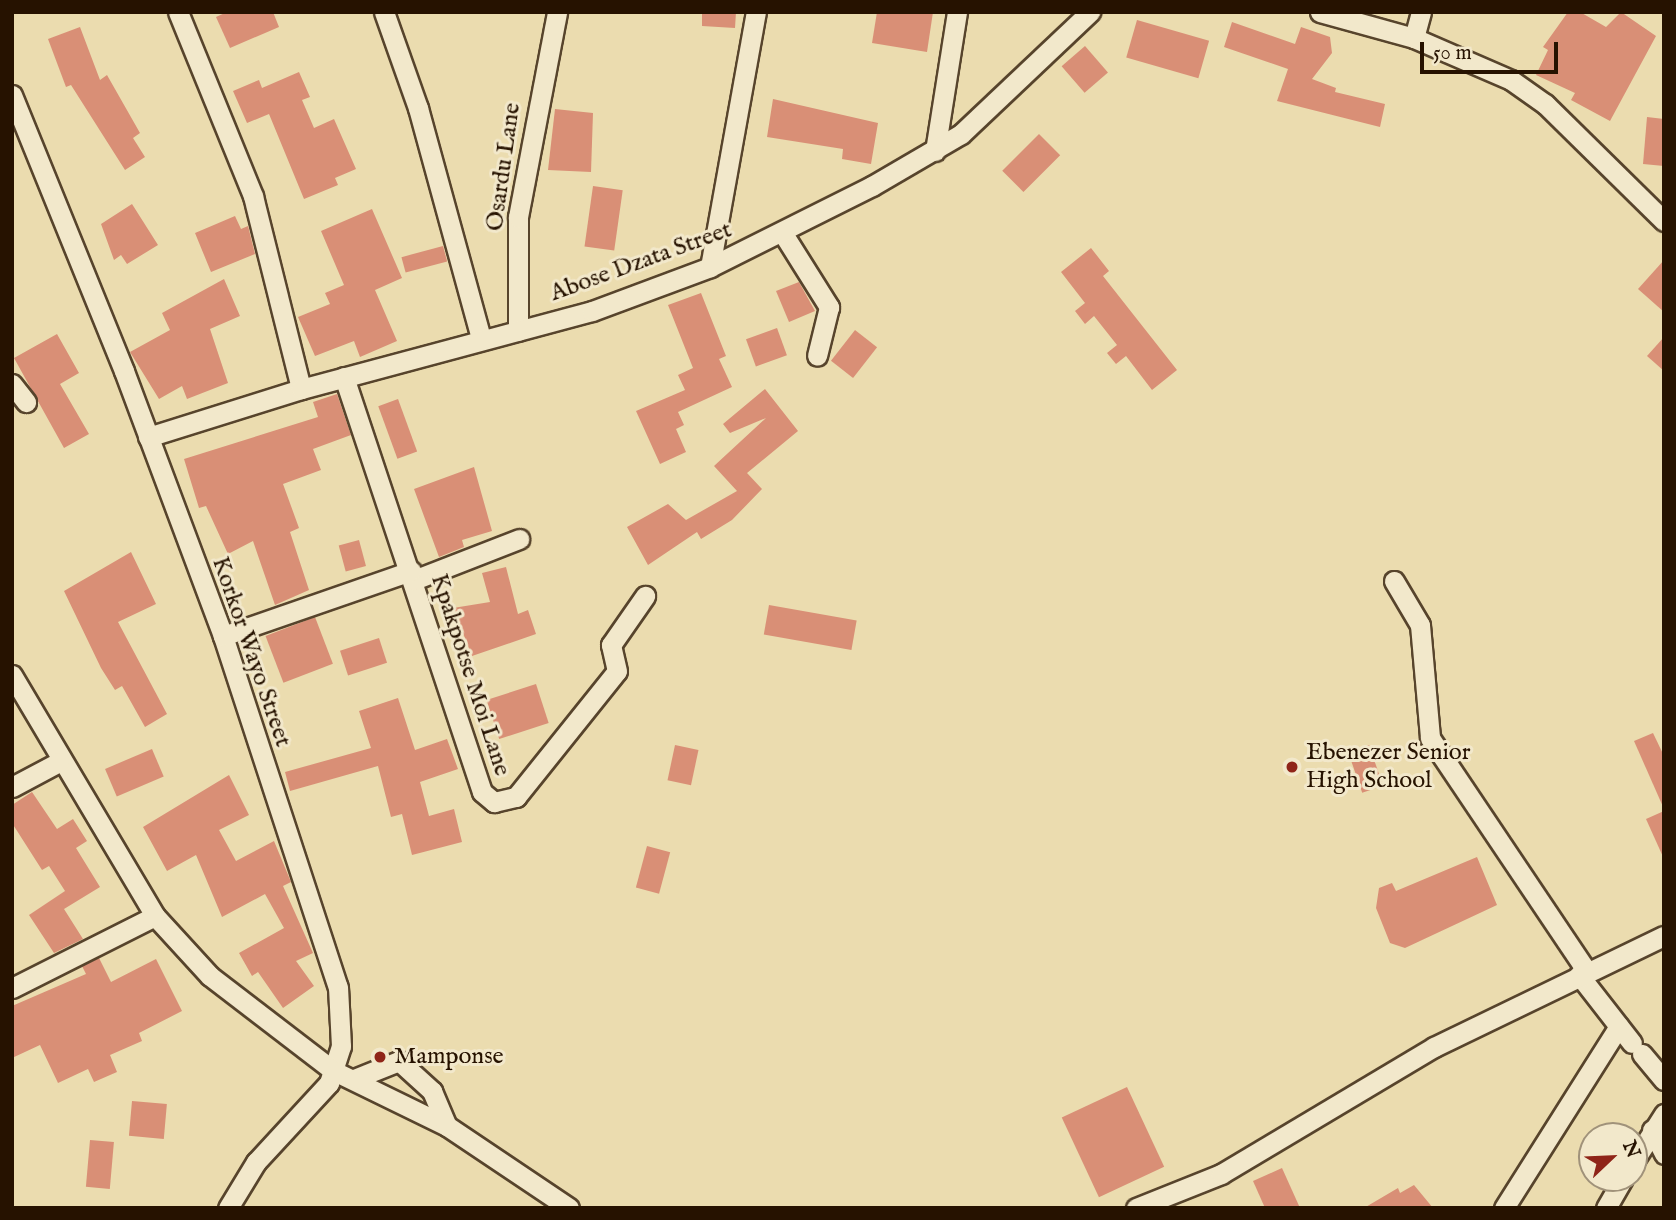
<!DOCTYPE html>
<style>
body{margin:0}
#map{position:relative;width:1676px;height:1220px;overflow:hidden;background:#ebdcaf;font-family:"IM FELL English",serif}
div>[style]{position:absolute}
.building>*{inset:0;background:#d98f76;transform-origin:0 0}
.roads{filter:drop-shadow(2px 0 #57442c) drop-shadow(-2px 0 #57442c) drop-shadow(0 2px #57442c) drop-shadow(0 -2px #57442c)}
.minor>*{height:19px;margin:-9.5px;padding:0 9.5px;transform-origin:9.5px;border-radius:9.5px;background:#f2e8cb}
.dots>*{width:19px;height:19px;translate:-50% -50%;box-sizing:border-box;border:4px solid #f2e8cb;border-radius:50%}
span{translate:-50% -50%;white-space:nowrap;text-align:center;line-height:1.15;-webkit-text-stroke:6px #f2e8cb;paint-order:stroke}
.street-label{font-size:24px;color:#261200}
.poi-label{font-size:24px;color:#261200}
.left{translate:0 -50%;text-align:left}
.frame{position:absolute;inset:0;border:14px solid #261200;pointer-events:none}
.north{position:absolute;left:1578px;top:1122px;width:70px;height:70px;box-sizing:border-box;background:#f2e8cb;border:2px solid #a0927a;border-radius:50%;rotate:67deg;font-size:19px;font-weight:700;line-height:28px;text-align:center;color:#261200}
.north::after{content:'';display:block;margin:auto;width:24px;height:32px;background:#8f2418;clip-path:polygon(50% 0,100% 100%,50% 72%,0 100%)}
.scale{position:absolute;left:1420px;top:42px;width:138px;height:32px;box-sizing:border-box;border:4px solid #261200;border-top:0;padding-left:9px;font-size:21px;line-height:24px;white-space:nowrap;color:#261200;-webkit-text-stroke:5px #f2e8cb;paint-order:stroke}
</style>
<div id="map">
<div class="building">
<div style="clip-path:polygon(227px 12px,273px 12px,279px 27px,230px 48px,216px 17px)"></div>
<div style="clip-path:polygon(702px 12px,736px 12px,735px 28px,702px 26px)"></div>
<div style="clip-path:polygon(877px 12px,933px 12px,927px 52px,872px 43px)"></div>
<div style="clip-path:polygon(1568px 12px,1580px 12px,1606px 27px,1621px 12px,1656px 36px,1610px 121px,1571px 100px,1575px 93px,1536px 75px,1548px 50px,1543px 47px)"></div>
<div style="left:1137px;top:20px;width:75px;height:39px;rotate:16deg"></div>
<div style="clip-path:polygon(1232px 22px,1295px 44px,1301px 27px,1330px 37px,1332px 53px,1312px 79px,1336px 88px,1335px 92px,1385px 104px,1380px 127px,1277px 101px,1288px 69px,1224px 47px)"></div>
<div style="clip-path:polygon(80px 27px,100px 80px,107px 75px,140px 133px,133px 138px,145px 157px,125px 170px,71px 85px,66px 87px,48px 39px)"></div>
<div style="left:1085px;top:46px;width:35px;height:31px;rotate:49deg"></div>
<div style="clip-path:polygon(299px 72px,310px 97px,302px 100px,314px 128px,334px 119px,356px 169px,335px 178px,338px 185px,304px 199px,269px 114px,247px 123px,233px 91px,259px 80px,262px 88px)"></div>
<div style="clip-path:polygon(773px 99px,878px 123px,871px 164px,842px 159px,843px 149px,767px 137px)"></div>
<div style="clip-path:polygon(555px 109px,593px 113px,591px 172px,548px 170px)"></div>
<div style="clip-path:polygon(1647px 117px,1664px 119px,1664px 166px,1643px 164px)"></div>
<div style="left:1039px;top:134px;width:30px;height:52px;rotate:45deg"></div>
<div style="left:593px;top:186px;width:30px;height:61px;rotate:8deg"></div>
<div style="clip-path:polygon(132px 204px,158px 245px,127px 264px,121px 255px,114px 260px,101px 224px)"></div>
<div style="clip-path:polygon(372px 209px,402px 278px,375px 290px,397px 341px,360px 357px,354px 341px,315px 356px,298px 317px,330px 304px,325px 293px,344px 285px,321px 231px)"></div>
<div style="clip-path:polygon(235px 216px,241px 229px,248px 226px,255px 254px,211px 272px,195px 233px)"></div>
<div style="left:443px;top:246px;width:16px;height:43px;rotate:75deg"></div>
<div style="clip-path:polygon(1091px 248px,1109px 271px,1103px 276px,1177px 370px,1152px 390px,1126px 356px,1116px 364px,1107px 353px,1117px 345px,1094px 316px,1085px 324px,1075px 311px,1085px 303px,1061px 272px)"></div>
<div style="clip-path:polygon(1664px 260px,1664px 312px,1638px 289px)"></div>
<div style="clip-path:polygon(224px 279px,240px 316px,210px 329px,228px 383px,187px 399px,182px 386px,159px 399px,130px 352px,170px 330px,162px 313px)"></div>
<div style="clip-path:polygon(799px 282px,815px 311px,789px 322px,776px 291px)"></div>
<div style="clip-path:polygon(701px 293px,726px 356px,719px 359px,732px 387px,678px 412px,684px 425px,676px 429px,686px 452px,660px 464px,636px 411px,685px 390px,678px 375px,693px 368px,668px 305px)"></div>
<div style="left:777px;top:328px;width:29px;height:33px;rotate:70deg"></div>
<div style="left:855px;top:330px;width:28px;height:39px;rotate:38deg"></div>
<div style="clip-path:polygon(57px 334px,79px 373px,60px 384px,89px 434px,64px 448px,14px 358px)"></div>
<div style="clip-path:polygon(1664px 337px,1664px 371px,1647px 356px)"></div>
<div style="clip-path:polygon(765px 389px,798px 431px,747px 473px,762px 489px,732px 520px,701px 539px,697px 532px,648px 565px,627px 527px,668px 504px,686px 520px,737px 491px,714px 466px,766px 418px,730px 433px,723px 424px)"></div>
<div style="clip-path:polygon(337px 394px,351px 435px,313px 449px,321px 470px,283px 484px,299px 528px,290px 532px,309px 590px,275px 605px,253px 541px,228px 554px,206px 506px,199px 508px,184px 459px,318px 417px,313px 402px)"></div>
<div style="left:398px;top:399px;width:56px;height:21px;rotate:70deg"></div>
<div style="clip-path:polygon(474px 467px,492px 531px,462px 540px,464px 547px,439px 557px,414px 489px)"></div>
<div style="left:359px;top:540px;width:27px;height:21px;rotate:75deg"></div>
<div style="clip-path:polygon(131px 552px,156px 604px,118px 622px,167px 714px,145px 727px,122px 686px,115px 690px,101px 668px,64px 591px)"></div>
<div style="clip-path:polygon(506px 567px,518px 614px,528px 610px,536px 634px,472px 656px,453px 608px,490px 602px,482px 573px)"></div>
<div style="left:769px;top:605px;width:89px;height:30px;rotate:10deg"></div>
<div style="left:315px;top:617px;width:50px;height:53px;rotate:69deg"></div>
<div style="left:379px;top:638px;width:26px;height:41px;rotate:72deg"></div>
<div style="left:536px;top:684px;width:41px;height:52px;rotate:72deg"></div>
<div style="clip-path:polygon(398px 698px,415px 750px,447px 739px,458px 769px,420px 782px,429px 816px,454px 809px,462px 842px,412px 855px,402px 814px,391px 817px,378px 766px,290px 791px,285px 772px,371px 748px,359px 711px)"></div>
<div style="clip-path:polygon(1653px 733px,1664px 756px,1664px 809px,1634px 741px)"></div>
<div style="left:675px;top:745px;width:24px;height:36px;rotate:12deg"></div>
<div style="left:1369px;top:745px;width:43px;height:22px;rotate:71deg"></div>
<div style="left:152px;top:749px;width:30px;height:51px;rotate:67deg"></div>
<div style="clip-path:polygon(229px 775px,249px 815px,219px 830px,236px 861px,274px 841px,291px 882px,283px 886px,313px 953px,296px 961px,314px 986px,283px 1008px,258px 972px,252px 976px,239px 953px,284px 928px,265px 894px,222px 917px,196px 855px,167px 871px,143px 827px)"></div>
<div style="clip-path:polygon(32px 792px,57px 829px,73px 819px,87px 841px,76px 848px,100px 887px,64px 909px,83px 939px,54px 953px,29px 915px,65px 891px,49px 866px,42px 870px,12px 823px,12px 805px)"></div>
<div style="clip-path:polygon(1664px 811px,1664px 859px,1646px 819px)"></div>
<div style="left:647px;top:846px;width:24px;height:43px;rotate:15deg"></div>
<div style="clip-path:polygon(1477px 857px,1497px 905px,1405px 948px,1390px 943px,1376px 908px,1379px 888px,1392px 883px,1396px 891px)"></div>
<div style="clip-path:polygon(99px 958px,111px 982px,156px 959px,182px 1011px,139px 1033px,142px 1041px,110px 1055px,117px 1072px,94px 1082px,88px 1069px,58px 1083px,40px 1045px,12px 1058px,12px 1006px,86px 974px,82px 966px)"></div>
<div style="left:1127px;top:1087px;width:88px;height:72px;rotate:65deg"></div>
<div style="left:132px;top:1101px;width:35px;height:35px;rotate:5deg"></div>
<div style="left:90px;top:1140px;width:24px;height:47px;rotate:5deg"></div>
<div style="clip-path:polygon(1282px 1168px,1300px 1208px,1265px 1208px,1253px 1181px)"></div>
<div style="clip-path:polygon(1414px 1185px,1433px 1208px,1364px 1208px,1398px 1188px,1400px 1193px)"></div>
</div>
<div class="roads">
<div class="minor">
<div style="left:178px;top:12px;width:199px;rotate:67.8deg"></div>
<div style="left:253px;top:196px;width:199px;rotate:76deg"></div>
<div style="left:384px;top:12px;width:102px;rotate:70.5deg"></div>
<div style="left:418px;top:108px;width:239px;rotate:74.7deg"></div>
<div style="left:1320px;top:12px;width:98px;rotate:15.5deg"></div>
<div style="left:1414px;top:38px;width:106px;rotate:23.4deg"></div>
<div style="left:1511px;top:80px;width:42px;rotate:35.2deg"></div>
<div style="left:1545px;top:104px;width:167px;rotate:44.5deg"></div>
<div style="left:1414px;top:38px;width:27px;rotate:-75deg"></div>
<div style="left:12px;top:95px;width:298px;rotate:67.9deg"></div>
<div style="left:124px;top:371px;width:283px;rotate:69.5deg"></div>
<div style="left:223px;top:636px;width:369px;rotate:71.9deg"></div>
<div style="left:338px;top:987px;width:59px;rotate:87.1deg"></div>
<div style="left:341px;top:1046px;width:39px;rotate:108deg"></div>
<div style="left:329px;top:1083px;width:108px;rotate:132.7deg"></div>
<div style="left:256px;top:1162px;width:54px;rotate:121.3deg"></div>
<div style="left:935px;top:151px;width:141px;rotate:-81deg"></div>
<div style="left:782px;top:232px;width:89px;rotate:57.9deg"></div>
<div style="left:829px;top:307px;width:50px;rotate:103.8deg"></div>
<div style="left:710px;top:267px;width:259px;rotate:-79.8deg"></div>
<div style="left:518px;top:331px;width:114px;rotate:-90deg"></div>
<div style="left:518px;top:217px;width:209px;rotate:-79.2deg"></div>
<div style="left:344px;top:377px;width:437px;rotate:71.6deg"></div>
<div style="left:482px;top:792px;width:16px;rotate:40deg"></div>
<div style="left:494px;top:802px;width:23px;rotate:-13deg"></div>
<div style="left:516px;top:797px;width:161px;rotate:-51.3deg"></div>
<div style="left:617px;top:671px;width:27px;rotate:-103deg"></div>
<div style="left:611px;top:645px;width:60px;rotate:-55.2deg"></div>
<div style="left:12px;top:384px;width:23px;rotate:52deg"></div>
<div style="left:148px;top:437px;width:160px;rotate:-17.4deg"></div>
<div style="left:301px;top:389px;width:301px;rotate:-15deg"></div>
<div style="left:592px;top:311px;width:126px;rotate:-20.4deg"></div>
<div style="left:710px;top:267px;width:181px;rotate:-26.6deg"></div>
<div style="left:872px;top:186px;width:103px;rotate:-30.3deg"></div>
<div style="left:961px;top:134px;width:178px;rotate:-43.4deg"></div>
<div style="left:414px;top:580px;width:113px;rotate:-21.3deg"></div>
<div style="left:1394px;top:581px;width:51px;rotate:59.4deg"></div>
<div style="left:1420px;top:625px;width:113px;rotate:84.9deg"></div>
<div style="left:1430px;top:738px;width:282px;rotate:56.1deg"></div>
<div style="left:223px;top:636px;width:199px;rotate:-19.1deg"></div>
<div style="left:12px;top:675px;width:280px;rotate:59.3deg"></div>
<div style="left:155px;top:916px;width:81px;rotate:47.5deg"></div>
<div style="left:210px;top:976px;width:156px;rotate:37.5deg"></div>
<div style="left:334px;top:1071px;width:126px;rotate:26deg"></div>
<div style="left:447px;top:1126px;width:147px;rotate:33.9deg"></div>
<div style="left:12px;top:787px;width:53px;rotate:-28deg"></div>
<div style="left:1579px;top:975px;width:86px;rotate:52.1deg"></div>
<div style="left:12px;top:988px;width:160px;rotate:-26.7deg"></div>
<div style="left:1642px;top:1054px;width:34px;rotate:50deg"></div>
<div style="left:354px;top:1079px;width:48px;rotate:-21.8deg"></div>
<div style="left:399px;top:1061px;width:45px;rotate:42.3deg"></div>
<div style="left:432px;top:1091px;width:38px;rotate:67deg"></div>
<div style="left:1652px;top:1130px;width:27px;rotate:63deg"></div>
<div style="left:1634px;top:1161px;width:56px;rotate:-57.4deg"></div>
<div style="left:1136px;top:1208px;width:92px;rotate:-21.8deg"></div>
<div style="left:1221px;top:1174px;width:248px;rotate:-30.8deg"></div>
<div style="left:1434px;top:1047px;width:255px;rotate:-25.8deg"></div>
<div style="left:1504px;top:1208px;width:215px;rotate:-57.7deg"></div>
<div style="left:1606px;top:1208px;width:34px;rotate:-60deg"></div>
</div>
</div>
<div class="dots">
<div style="left:1292px;top:767px;background:#8f2418"></div>
<div style="left:380px;top:1057px;background:#8f2418"></div>
</div>
<div class="street-label">
<span style="left:504px;top:167px;rotate:-82deg">Osardu Lane</span>
<span style="left:641px;top:262px;rotate:-20deg">Abose Dzata Street</span>
<span style="left:251px;top:652px;rotate:71deg">Korkor Wayo Street</span>
<span style="left:470px;top:675px;rotate:72deg">Kpakpotse Moi Lane</span>
</div>
<div class="poi-label">
<span class="left" style="left:1306px;top:767px">Ebenezer Senior<br>High School</span>
<span class="left" style="left:394px;top:1057px">Mamponse</span>
</div>
<div class="frame"></div>
<div class="north">N</div>
<div class="scale">50 m</div>
</div>
